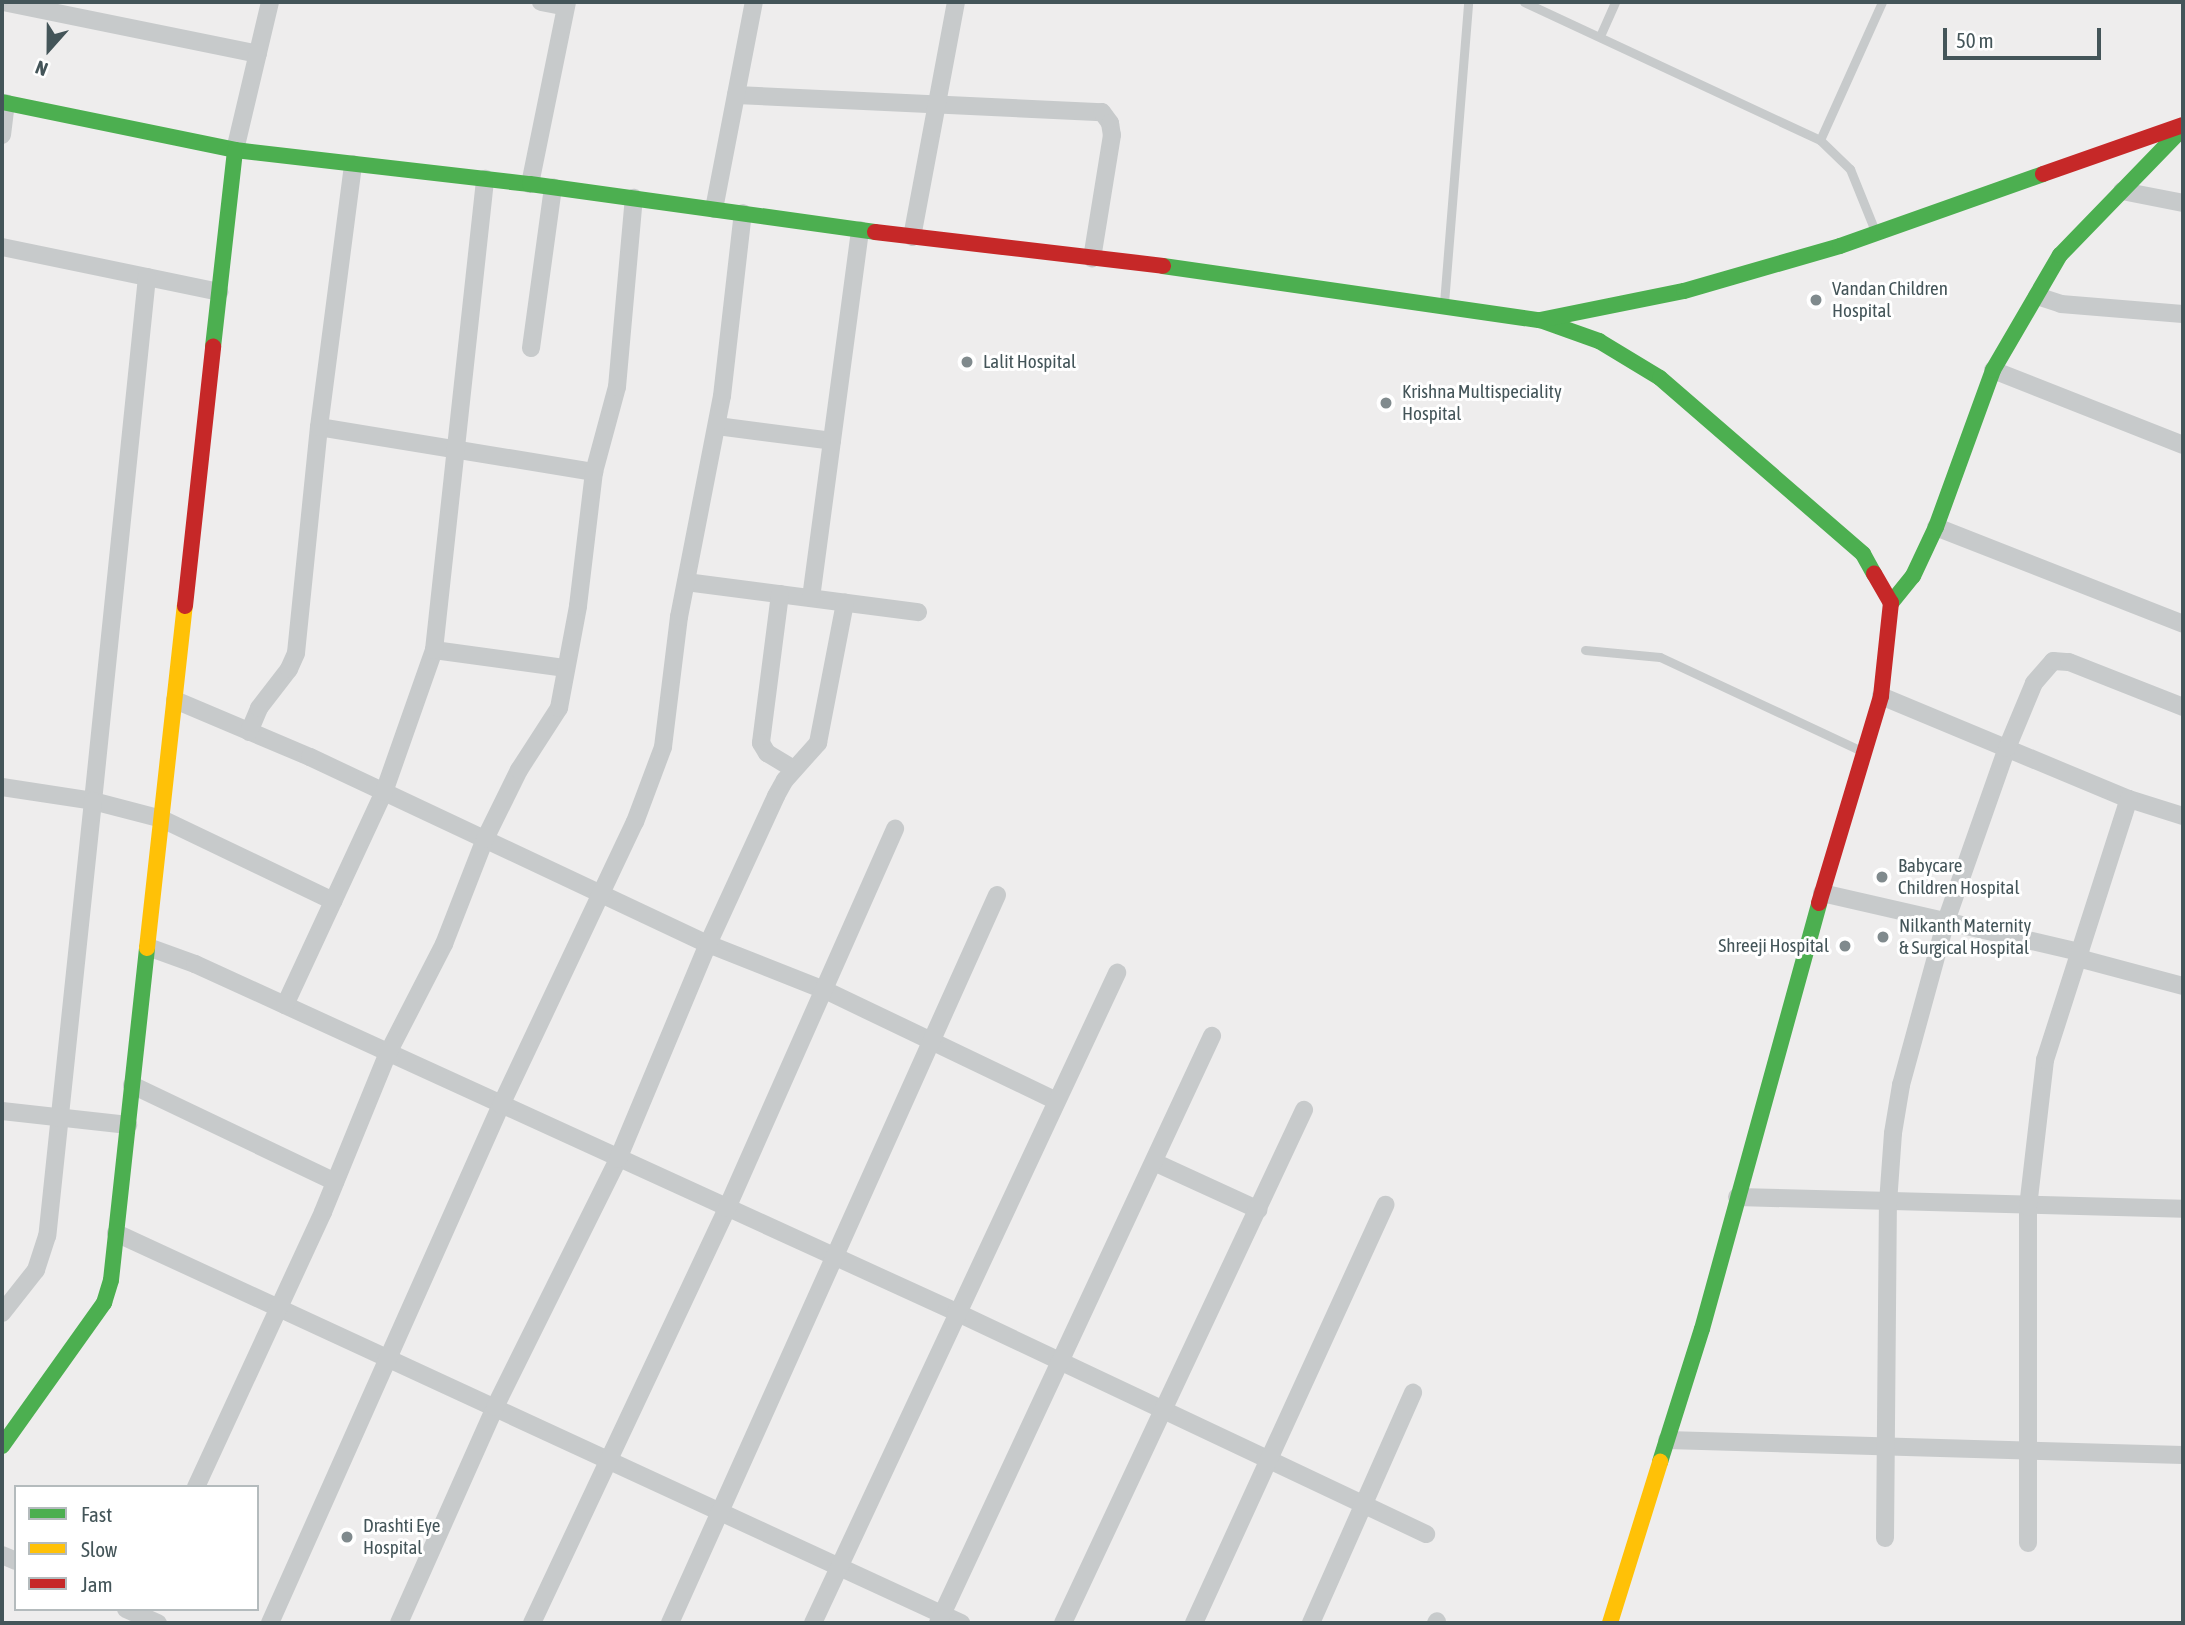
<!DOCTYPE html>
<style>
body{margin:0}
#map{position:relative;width:2185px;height:1625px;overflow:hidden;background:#eeeded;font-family:"Asap Condensed",sans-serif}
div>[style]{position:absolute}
.lane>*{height:9px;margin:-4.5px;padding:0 4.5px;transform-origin:4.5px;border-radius:4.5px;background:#c7cacb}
.street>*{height:18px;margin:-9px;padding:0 9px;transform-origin:9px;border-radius:9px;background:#c7cacb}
.fast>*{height:16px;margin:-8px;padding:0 8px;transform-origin:8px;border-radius:8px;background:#4caf50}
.slow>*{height:16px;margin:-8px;padding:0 8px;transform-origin:8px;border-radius:8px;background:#ffc107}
.jam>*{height:16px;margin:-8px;padding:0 8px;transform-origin:8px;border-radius:8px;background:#c62828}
.dots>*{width:19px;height:19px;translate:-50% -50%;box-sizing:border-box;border:4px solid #fff;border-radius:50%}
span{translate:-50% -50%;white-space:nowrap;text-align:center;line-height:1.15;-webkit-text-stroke:6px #fff;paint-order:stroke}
.poi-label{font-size:19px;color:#445559}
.left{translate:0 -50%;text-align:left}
.right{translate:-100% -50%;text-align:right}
.frame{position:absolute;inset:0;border:4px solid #445559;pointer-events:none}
.legend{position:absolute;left:14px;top:1485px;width:245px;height:126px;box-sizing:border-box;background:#fff;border:2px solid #b4bbbd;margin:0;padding:9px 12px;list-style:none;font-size:21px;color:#445559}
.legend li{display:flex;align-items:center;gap:14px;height:35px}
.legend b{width:35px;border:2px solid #b4bbbd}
.north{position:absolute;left:14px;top:14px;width:70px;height:70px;-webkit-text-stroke:5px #fff;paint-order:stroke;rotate:201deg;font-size:19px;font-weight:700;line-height:28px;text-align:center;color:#445559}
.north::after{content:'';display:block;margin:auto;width:24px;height:32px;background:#445559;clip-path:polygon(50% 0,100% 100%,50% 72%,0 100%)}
.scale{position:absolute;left:1943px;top:28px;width:158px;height:32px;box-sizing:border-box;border:4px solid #445559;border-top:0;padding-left:9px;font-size:21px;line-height:24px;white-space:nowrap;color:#445559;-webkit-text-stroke:5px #fff;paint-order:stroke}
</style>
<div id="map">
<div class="lane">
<div style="left:1524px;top:2px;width:327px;rotate:25deg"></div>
<div style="left:1820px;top:140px;width:42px;rotate:44deg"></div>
<div style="left:1850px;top:169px;width:67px;rotate:68deg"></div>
<div style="left:1600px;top:36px;width:37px;rotate:-66deg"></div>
<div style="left:1820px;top:140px;width:151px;rotate:-65.8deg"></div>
<div style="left:1444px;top:303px;width:302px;rotate:-85.4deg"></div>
<div style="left:1585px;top:650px;width:75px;rotate:5.3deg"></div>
<div style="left:1660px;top:657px;width:223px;rotate:25deg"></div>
</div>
<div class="street">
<div style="left:3px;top:2px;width:260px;rotate:11.5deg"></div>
<div style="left:541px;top:2px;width:25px;rotate:11deg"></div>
<div style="left:736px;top:95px;width:366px;rotate:2.7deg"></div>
<div style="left:1102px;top:112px;width:14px;rotate:54deg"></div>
<div style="left:1110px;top:123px;width:12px;rotate:81deg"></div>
<div style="left:1112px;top:135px;width:125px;rotate:99.2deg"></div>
<div style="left:2px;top:135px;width:32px;rotate:-83deg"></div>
<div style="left:235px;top:150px;width:152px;rotate:-76.7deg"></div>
<div style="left:530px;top:184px;width:186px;rotate:-78.5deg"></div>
<div style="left:2122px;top:191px;width:62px;rotate:11.1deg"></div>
<div style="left:714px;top:209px;width:211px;rotate:-79.1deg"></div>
<div style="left:912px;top:237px;width:239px;rotate:-79.4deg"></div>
<div style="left:2px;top:247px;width:222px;rotate:11.7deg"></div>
<div style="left:147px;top:277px;width:527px;rotate:95.88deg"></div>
<div style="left:93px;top:801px;width:71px;rotate:14.6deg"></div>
<div style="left:162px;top:819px;width:190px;rotate:25.6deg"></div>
<div style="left:2037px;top:296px;width:25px;rotate:18deg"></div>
<div style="left:2061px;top:304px;width:122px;rotate:4.7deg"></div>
<div style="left:531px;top:348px;width:162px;rotate:-82.2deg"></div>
<div style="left:1993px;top:370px;width:204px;rotate:21.5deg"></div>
<div style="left:717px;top:426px;width:116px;rotate:7.4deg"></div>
<div style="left:319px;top:427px;width:279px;rotate:9.3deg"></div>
<div style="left:1936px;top:527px;width:265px;rotate:21.4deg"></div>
<div style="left:686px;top:582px;width:234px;rotate:7.4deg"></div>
<div style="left:780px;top:594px;width:150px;rotate:97.3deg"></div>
<div style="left:761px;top:743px;width:12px;rotate:59deg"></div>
<div style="left:767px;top:753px;width:31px;rotate:31deg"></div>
<div style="left:811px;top:598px;width:371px;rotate:-82.4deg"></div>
<div style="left:434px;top:650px;width:133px;rotate:7.8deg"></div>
<div style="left:1881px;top:696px;width:269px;rotate:22.6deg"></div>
<div style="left:2129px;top:799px;width:57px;rotate:17.5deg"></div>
<div style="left:175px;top:700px;width:147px;rotate:22.9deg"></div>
<div style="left:310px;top:757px;width:440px;rotate:25.2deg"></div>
<div style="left:708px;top:944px;width:128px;rotate:21.6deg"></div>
<div style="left:827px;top:991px;width:253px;rotate:25.6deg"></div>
<div style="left:249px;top:732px;width:26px;rotate:-67deg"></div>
<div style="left:259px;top:708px;width:49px;rotate:-52.4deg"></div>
<div style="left:289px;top:669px;width:17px;rotate:-66deg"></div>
<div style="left:296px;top:653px;width:227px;rotate:-84.2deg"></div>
<div style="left:319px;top:427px;width:265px;rotate:-82.6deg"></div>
<div style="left:2px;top:787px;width:92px;rotate:8.7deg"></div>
<div style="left:93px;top:801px;width:437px;rotate:96deg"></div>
<div style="left:47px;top:1236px;width:36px;rotate:108deg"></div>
<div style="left:36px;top:1270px;width:55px;rotate:128.3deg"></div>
<div style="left:1822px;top:893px;width:265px;rotate:12.9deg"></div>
<div style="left:148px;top:947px;width:50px;rotate:19.9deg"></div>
<div style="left:195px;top:964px;width:837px;rotate:24.57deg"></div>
<div style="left:956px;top:1312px;width:520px;rotate:25.28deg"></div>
<div style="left:2078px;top:958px;width:109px;rotate:14.9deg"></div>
<div style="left:285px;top:1005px;width:235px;rotate:-65.1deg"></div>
<div style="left:384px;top:792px;width:151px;rotate:-70.6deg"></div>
<div style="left:434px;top:650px;width:474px;rotate:-83.8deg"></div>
<div style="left:132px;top:1085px;width:225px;rotate:25.5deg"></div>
<div style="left:2px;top:1111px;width:127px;rotate:6.3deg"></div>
<div style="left:1154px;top:1162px;width:115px;rotate:24.6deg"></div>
<div style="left:1737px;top:1197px;width:446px;rotate:1.5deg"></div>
<div style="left:116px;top:1233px;width:931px;rotate:24.78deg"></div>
<div style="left:1667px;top:1440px;width:516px;rotate:1.67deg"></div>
<div style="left:196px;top:1487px;width:303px;rotate:-65.2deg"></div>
<div style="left:323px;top:1212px;width:172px;rotate:-67.8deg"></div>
<div style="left:388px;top:1053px;width:123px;rotate:-62.8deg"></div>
<div style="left:444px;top:944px;width:113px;rotate:-68.7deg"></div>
<div style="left:485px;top:839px;width:77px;rotate:-63.8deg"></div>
<div style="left:519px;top:770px;width:74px;rotate:-57.2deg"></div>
<div style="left:559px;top:708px;width:104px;rotate:-79.4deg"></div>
<div style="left:578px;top:606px;width:135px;rotate:-83.2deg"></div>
<div style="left:594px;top:472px;width:88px;rotate:-74.9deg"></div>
<div style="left:617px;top:387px;width:190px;rotate:-84.9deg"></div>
<div style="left:1885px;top:1538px;width:335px;rotate:-89.5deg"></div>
<div style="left:1888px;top:1203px;width:70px;rotate:-85.9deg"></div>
<div style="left:1893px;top:1133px;width:49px;rotate:-80.5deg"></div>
<div style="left:1901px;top:1085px;width:170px;rotate:-74.7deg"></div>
<div style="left:1946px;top:921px;width:183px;rotate:-70.6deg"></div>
<div style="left:2007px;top:748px;width:70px;rotate:-67.4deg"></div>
<div style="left:2034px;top:683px;width:29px;rotate:-49deg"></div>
<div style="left:2053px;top:661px;width:16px;rotate:4deg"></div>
<div style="left:2069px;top:662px;width:123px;rotate:21.5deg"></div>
<div style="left:2028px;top:1543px;width:336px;rotate:-90deg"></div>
<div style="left:2028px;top:1207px;width:148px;rotate:-83.4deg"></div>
<div style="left:2045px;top:1060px;width:274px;rotate:-72.2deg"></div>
<div style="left:2px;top:1555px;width:15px;rotate:23deg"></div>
<div style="left:126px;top:1609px;width:35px;rotate:24deg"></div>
<div style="left:270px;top:1623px;width:567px;rotate:-65.97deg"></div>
<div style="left:501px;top:1105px;width:313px;rotate:-64.7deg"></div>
<div style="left:635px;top:822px;width:80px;rotate:-69.5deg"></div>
<div style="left:663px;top:747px;width:131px;rotate:-83deg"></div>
<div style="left:679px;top:617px;width:225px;rotate:-79deg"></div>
<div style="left:722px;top:396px;width:184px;rotate:-83.5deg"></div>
<div style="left:399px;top:1623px;width:236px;rotate:-66deg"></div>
<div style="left:495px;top:1407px;width:277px;rotate:-63.6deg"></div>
<div style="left:618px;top:1159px;width:233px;rotate:-67.3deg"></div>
<div style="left:708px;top:944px;width:163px;rotate:-65.3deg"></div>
<div style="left:776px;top:796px;width:18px;rotate:-61deg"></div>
<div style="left:785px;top:780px;width:50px;rotate:-48.3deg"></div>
<div style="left:818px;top:743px;width:143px;rotate:-79.1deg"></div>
<div style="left:532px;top:1623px;width:459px;rotate:-64.8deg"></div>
<div style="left:727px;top:1208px;width:415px;rotate:-66.1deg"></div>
<div style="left:670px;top:1623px;width:798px;rotate:-65.81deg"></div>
<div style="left:813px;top:1623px;width:718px;rotate:-64.93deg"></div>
<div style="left:938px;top:1623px;width:648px;rotate:-64.98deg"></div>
<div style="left:1063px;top:1623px;width:567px;rotate:-64.84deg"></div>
<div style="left:1194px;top:1623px;width:460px;rotate:-65.4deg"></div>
<div style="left:1311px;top:1623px;width:252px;rotate:-66.1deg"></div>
<div style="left:1436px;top:1623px;width:2px;rotate:-63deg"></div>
</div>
<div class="fast">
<div style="left:2px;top:102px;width:238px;rotate:11.6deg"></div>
<div style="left:235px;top:150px;width:297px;rotate:6.6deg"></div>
<div style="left:530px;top:184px;width:348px;rotate:7.9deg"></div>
<div style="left:1163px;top:266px;width:381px;rotate:8.2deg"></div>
<div style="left:1540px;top:320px;width:63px;rotate:19.6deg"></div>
<div style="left:1599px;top:341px;width:71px;rotate:31.2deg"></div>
<div style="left:1660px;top:378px;width:269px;rotate:40.9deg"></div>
<div style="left:1863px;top:554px;width:23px;rotate:61deg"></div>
<div style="left:1540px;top:320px;width:147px;rotate:-11.4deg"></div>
<div style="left:1684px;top:291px;width:162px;rotate:-16.1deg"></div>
<div style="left:1840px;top:246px;width:215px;rotate:-19.5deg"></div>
<div style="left:213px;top:347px;width:198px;rotate:-83.6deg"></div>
<div style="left:1891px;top:603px;width:35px;rotate:-51deg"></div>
<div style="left:1913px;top:576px;width:54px;rotate:-64.9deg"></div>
<div style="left:1936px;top:527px;width:167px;rotate:-70deg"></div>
<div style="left:1993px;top:370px;width:133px;rotate:-59.8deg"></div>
<div style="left:2060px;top:255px;width:177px;rotate:-45.9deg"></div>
<div style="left:2px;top:1446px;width:176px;rotate:-54.5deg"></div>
<div style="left:104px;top:1303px;width:24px;rotate:-73deg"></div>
<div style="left:111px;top:1280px;width:334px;rotate:-83.8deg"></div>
<div style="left:1660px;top:1462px;width:139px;rotate:-72.5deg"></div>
<div style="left:1702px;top:1329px;width:442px;rotate:-74.6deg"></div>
</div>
<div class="slow">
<div style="left:147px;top:948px;width:344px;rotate:-83.7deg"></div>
<div style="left:1610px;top:1623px;width:169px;rotate:-72.7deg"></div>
</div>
<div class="jam">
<div style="left:2043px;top:174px;width:148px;rotate:-19.3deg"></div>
<div style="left:875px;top:232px;width:290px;rotate:6.7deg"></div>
<div style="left:185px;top:606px;width:261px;rotate:-83.8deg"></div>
<div style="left:1819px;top:903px;width:216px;rotate:-73.3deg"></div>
<div style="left:1881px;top:696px;width:94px;rotate:-83.9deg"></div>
<div style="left:1891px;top:603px;width:34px;rotate:-120deg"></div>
</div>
<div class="dots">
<div style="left:1816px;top:300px;background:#808a8d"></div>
<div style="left:967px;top:362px;background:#808a8d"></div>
<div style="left:1386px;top:403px;background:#808a8d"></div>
<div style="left:1882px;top:877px;background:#808a8d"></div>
<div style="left:1883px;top:937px;background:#808a8d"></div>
<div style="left:1845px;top:946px;background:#808a8d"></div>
<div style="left:347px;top:1537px;background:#808a8d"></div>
</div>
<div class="poi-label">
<span class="left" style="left:1832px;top:300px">Vandan Children<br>Hospital</span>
<span class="left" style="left:983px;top:362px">Lalit Hospital</span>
<span class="left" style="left:1402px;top:403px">Krishna Multispeciality<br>Hospital</span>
<span class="left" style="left:1898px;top:877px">Babycare<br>Children Hospital</span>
<span class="left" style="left:1899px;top:937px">Nilkanth Maternity<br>&amp; Surgical Hospital</span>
<span class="right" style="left:1829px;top:946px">Shreeji Hospital</span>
<span class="left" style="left:363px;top:1537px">Drashti Eye<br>Hospital</span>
</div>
<div class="frame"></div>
<ul class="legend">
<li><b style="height:9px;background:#4caf50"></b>Fast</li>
<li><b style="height:9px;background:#ffc107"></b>Slow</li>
<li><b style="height:9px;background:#c62828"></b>Jam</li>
</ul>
<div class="north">N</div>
<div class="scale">50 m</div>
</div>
